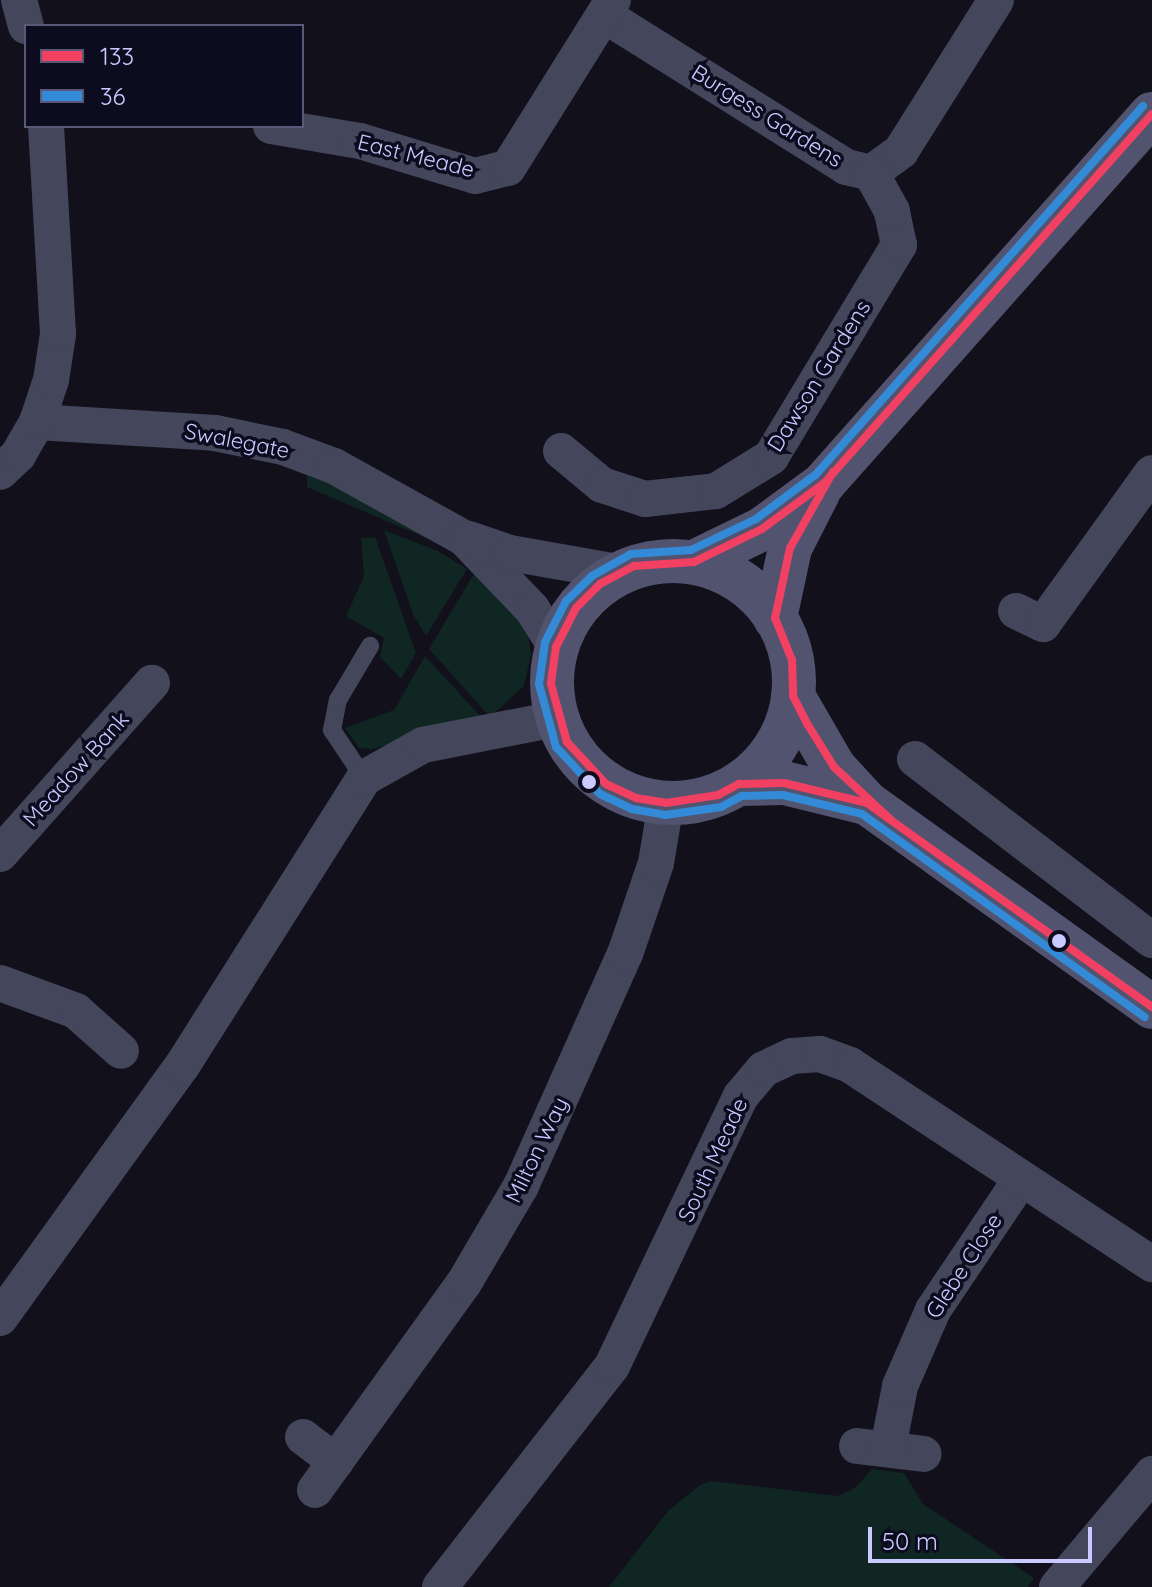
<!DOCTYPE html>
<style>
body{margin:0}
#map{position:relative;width:1152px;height:1587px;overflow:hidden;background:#11101b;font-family:Quicksand,sans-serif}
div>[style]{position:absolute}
.green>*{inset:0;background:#0f2623}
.lane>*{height:18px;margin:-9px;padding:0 9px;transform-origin:9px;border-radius:9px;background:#44465c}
.street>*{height:36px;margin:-18px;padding:0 18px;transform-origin:18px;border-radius:18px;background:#44465c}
.secondary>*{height:44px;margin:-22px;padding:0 22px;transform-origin:22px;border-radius:22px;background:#52536f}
.secondary>.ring{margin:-22px;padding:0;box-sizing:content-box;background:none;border:44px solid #52536f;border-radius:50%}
.bus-1>*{height:8px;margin:-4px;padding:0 4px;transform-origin:4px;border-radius:4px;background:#f24062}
.bus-2>*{height:8px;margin:-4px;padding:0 4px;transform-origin:4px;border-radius:4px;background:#338bd7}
.dots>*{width:22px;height:22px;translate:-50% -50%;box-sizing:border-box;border:4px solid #0d0c1f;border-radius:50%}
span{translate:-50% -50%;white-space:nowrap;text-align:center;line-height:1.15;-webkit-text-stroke:7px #0d0c1f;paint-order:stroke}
.street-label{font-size:22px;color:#c9caff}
.legend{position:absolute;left:24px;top:24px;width:280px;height:104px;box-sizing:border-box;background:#0d0c1f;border:2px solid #585879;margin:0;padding:10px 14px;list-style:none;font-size:24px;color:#c9caff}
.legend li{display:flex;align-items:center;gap:16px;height:40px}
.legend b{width:40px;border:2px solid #585879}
.scale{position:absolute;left:868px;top:1527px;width:224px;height:36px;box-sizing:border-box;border:4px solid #c9caff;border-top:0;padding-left:10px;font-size:24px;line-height:28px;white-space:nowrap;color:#c9caff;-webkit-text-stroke:6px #0d0c1f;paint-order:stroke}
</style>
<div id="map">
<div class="green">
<div style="clip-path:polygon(307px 474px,309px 473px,430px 534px,426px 538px,307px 487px)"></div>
<div style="clip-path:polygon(384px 530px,438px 551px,467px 569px,426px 636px,413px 614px)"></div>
<div style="clip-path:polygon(375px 537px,416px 653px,401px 679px,380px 657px,384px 638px,346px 616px,364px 576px,361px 538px)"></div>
<div style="clip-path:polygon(477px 569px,528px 633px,531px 654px,524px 686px,490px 717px,429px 649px)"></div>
<div style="clip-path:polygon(425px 656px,483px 719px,373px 749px,359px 748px,345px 728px,394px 710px)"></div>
<div style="clip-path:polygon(872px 1469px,904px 1473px,923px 1504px,1034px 1578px,1028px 1587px,609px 1587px,668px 1511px,700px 1485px,711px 1481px,838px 1496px,855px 1488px)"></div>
</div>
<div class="lane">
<div style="left:364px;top:778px;width:58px;rotate:-123.7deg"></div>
<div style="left:332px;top:730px;width:31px;rotate:-79deg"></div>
<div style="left:338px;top:700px;width:63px;rotate:-59.3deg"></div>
</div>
<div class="street">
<div style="left:19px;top:0;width:27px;rotate:75deg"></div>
<div style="left:604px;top:15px;width:286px;rotate:32.1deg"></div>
<div style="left:846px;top:167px;width:26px;rotate:13deg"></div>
<div style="left:871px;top:173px;width:37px;rotate:-36deg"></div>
<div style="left:901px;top:151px;width:178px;rotate:-57.8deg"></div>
<div style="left:271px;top:126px;width:90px;rotate:9.6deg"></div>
<div style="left:360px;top:141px;width:120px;rotate:16.9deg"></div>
<div style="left:475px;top:176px;width:34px;rotate:-14deg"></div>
<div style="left:508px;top:168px;width:198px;rotate:-58deg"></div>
<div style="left:37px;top:422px;width:178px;rotate:3.5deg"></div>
<div style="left:215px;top:433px;width:69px;rotate:11.6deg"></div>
<div style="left:283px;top:447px;width:54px;rotate:20.4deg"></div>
<div style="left:334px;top:466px;width:149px;rotate:29deg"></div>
<div style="left:464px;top:538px;width:98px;rotate:46.2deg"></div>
<div style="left:532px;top:609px;width:45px;rotate:57.7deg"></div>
<div style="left:561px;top:451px;width:53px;rotate:39.7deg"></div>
<div style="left:602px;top:485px;width:45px;rotate:18deg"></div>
<div style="left:645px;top:499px;width:71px;rotate:-6.4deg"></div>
<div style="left:716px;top:491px;width:65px;rotate:-31.7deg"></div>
<div style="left:771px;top:457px;width:248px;rotate:-58.9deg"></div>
<div style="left:899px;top:245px;width:35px;rotate:-102deg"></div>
<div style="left:892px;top:211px;width:43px;rotate:-118.9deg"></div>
<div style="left:0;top:472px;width:25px;rotate:-43deg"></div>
<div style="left:18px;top:455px;width:38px;rotate:-60deg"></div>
<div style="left:37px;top:422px;width:44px;rotate:-71.6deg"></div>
<div style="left:51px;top:380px;width:47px;rotate:-81.3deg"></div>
<div style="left:58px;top:334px;width:208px;rotate:-93.3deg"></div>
<div style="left:469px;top:539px;width:43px;rotate:18.9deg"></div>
<div style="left:510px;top:553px;width:115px;rotate:10deg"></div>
<div style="left:1016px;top:611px;width:30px;rotate:26deg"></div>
<div style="left:1043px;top:624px;width:186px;rotate:-54.2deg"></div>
<div style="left:915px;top:759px;width:298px;rotate:37.4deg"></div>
<div style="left:0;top:854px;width:229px;rotate:-48.4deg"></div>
<div style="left:0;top:983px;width:81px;rotate:20.2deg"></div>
<div style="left:76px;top:1011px;width:60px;rotate:41.6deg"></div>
<div style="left:0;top:1318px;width:311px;rotate:-54.2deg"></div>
<div style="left:182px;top:1066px;width:341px;rotate:-57.7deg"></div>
<div style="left:364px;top:778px;width:68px;rotate:-29.2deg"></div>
<div style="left:423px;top:745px;width:136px;rotate:-11.1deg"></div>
<div style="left:303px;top:1437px;width:41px;rotate:37.1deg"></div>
<div style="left:857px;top:1446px;width:67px;rotate:6.8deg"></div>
<div style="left:888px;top:1448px;width:63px;rotate:-79deg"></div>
<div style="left:900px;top:1386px;width:83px;rotate:-66.5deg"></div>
<div style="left:933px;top:1310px;width:158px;rotate:-56.1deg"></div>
<div style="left:315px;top:1490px;width:255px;rotate:-54.3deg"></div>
<div style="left:464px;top:1283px;width:113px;rotate:-59.6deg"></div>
<div style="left:521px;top:1186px;width:254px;rotate:-65.9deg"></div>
<div style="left:625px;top:954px;width:96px;rotate:-71.2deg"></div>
<div style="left:656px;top:863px;width:61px;rotate:-80.5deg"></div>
<div style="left:440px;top:1587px;width:280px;rotate:-52.1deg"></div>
<div style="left:612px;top:1366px;width:299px;rotate:-64.5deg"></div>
<div style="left:741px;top:1096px;width:35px;rotate:-50deg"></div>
<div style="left:764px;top:1069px;width:31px;rotate:-25deg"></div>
<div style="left:792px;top:1056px;width:28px;rotate:-4deg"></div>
<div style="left:820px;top:1054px;width:32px;rotate:20deg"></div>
<div style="left:850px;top:1065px;width:362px;rotate:33.4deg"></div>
<div style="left:1057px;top:1587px;width:148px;rotate:-49.9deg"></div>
</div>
<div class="secondary">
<div class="ring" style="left:552px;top:561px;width:198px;height:198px"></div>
<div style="left:694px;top:562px;width:76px;rotate:-25.9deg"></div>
<div style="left:762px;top:529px;width:76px;rotate:-36.4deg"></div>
<div style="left:823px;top:484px;width:495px;rotate:-48.4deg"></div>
<div style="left:775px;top:618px;width:72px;rotate:-77.9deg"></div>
<div style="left:790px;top:548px;width:62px;rotate:-63deg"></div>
<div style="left:793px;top:696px;width:82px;rotate:60deg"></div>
<div style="left:834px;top:767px;width:49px;rotate:47.5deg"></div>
<div style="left:867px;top:803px;width:350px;rotate:35.6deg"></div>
<div style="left:739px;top:784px;width:45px;rotate:-1.3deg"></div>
<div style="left:784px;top:783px;width:84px;rotate:13.7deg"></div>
</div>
<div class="bus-1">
<div style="left:1152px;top:114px;width:495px;rotate:131.6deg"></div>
<div style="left:823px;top:484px;width:76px;rotate:143.6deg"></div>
<div style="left:762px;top:529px;width:76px;rotate:154.1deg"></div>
<div style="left:694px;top:562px;width:60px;rotate:176.2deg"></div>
<div style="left:634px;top:566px;width:38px;rotate:152deg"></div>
<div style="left:600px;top:584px;width:34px;rotate:135deg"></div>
<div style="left:576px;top:608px;width:44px;rotate:117.1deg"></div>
<div style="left:556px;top:647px;width:37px;rotate:98deg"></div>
<div style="left:551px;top:684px;width:60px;rotate:74.6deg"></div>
<div style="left:567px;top:742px;width:57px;rotate:47.1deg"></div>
<div style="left:606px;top:784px;width:33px;rotate:25deg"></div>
<div style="left:636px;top:798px;width:30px;rotate:9deg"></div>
<div style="left:666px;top:803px;width:53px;rotate:-8.7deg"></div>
<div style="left:718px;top:795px;width:24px;rotate:-28deg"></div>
<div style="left:739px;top:784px;width:45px;rotate:-1.3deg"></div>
<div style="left:784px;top:783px;width:85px;rotate:13.5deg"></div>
<div style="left:867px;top:803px;width:350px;rotate:35.6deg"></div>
<div style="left:833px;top:472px;width:87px;rotate:119.5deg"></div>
<div style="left:790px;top:548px;width:72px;rotate:102.1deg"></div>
<div style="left:775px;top:618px;width:45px;rotate:68deg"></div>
<div style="left:792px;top:660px;width:36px;rotate:88deg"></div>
<div style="left:793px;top:696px;width:33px;rotate:63deg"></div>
<div style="left:808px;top:725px;width:49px;rotate:58.2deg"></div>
<div style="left:834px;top:767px;width:76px;rotate:42.9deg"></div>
</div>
<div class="bus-2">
<div style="left:1143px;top:106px;width:494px;rotate:131.6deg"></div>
<div style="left:815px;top:475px;width:74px;rotate:143.3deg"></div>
<div style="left:756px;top:519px;width:72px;rotate:154.5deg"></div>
<div style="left:691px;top:550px;width:60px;rotate:176.2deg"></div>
<div style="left:631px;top:554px;width:45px;rotate:150.6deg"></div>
<div style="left:592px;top:576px;width:36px;rotate:136deg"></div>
<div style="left:566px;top:601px;width:46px;rotate:117.1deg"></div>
<div style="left:545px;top:642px;width:42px;rotate:98.1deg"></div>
<div style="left:539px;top:684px;width:65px;rotate:74.9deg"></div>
<div style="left:556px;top:747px;width:64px;rotate:46.9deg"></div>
<div style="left:600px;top:794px;width:35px;rotate:25deg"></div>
<div style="left:632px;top:809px;width:34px;rotate:10deg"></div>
<div style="left:665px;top:815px;width:57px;rotate:-8.1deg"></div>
<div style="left:721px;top:807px;width:24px;rotate:-28deg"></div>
<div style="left:742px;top:796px;width:41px;rotate:-1.4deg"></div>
<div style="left:783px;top:795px;width:81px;rotate:13.5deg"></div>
<div style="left:862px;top:814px;width:348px;rotate:35.7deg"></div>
</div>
<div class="dots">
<div style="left:589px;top:782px;background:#c9caff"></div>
<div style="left:1059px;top:941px;background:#c9caff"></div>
</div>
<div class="street-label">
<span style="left:767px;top:116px;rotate:32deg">Burgess Gardens</span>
<span style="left:416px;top:156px;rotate:14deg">East Meade</span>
<span style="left:819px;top:376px;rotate:-58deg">Dawson Gardens</span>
<span style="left:237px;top:441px;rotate:11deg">Swalegate</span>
<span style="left:76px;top:769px;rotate:-48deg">Meadow Bank</span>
<span style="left:537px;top:1150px;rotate:-64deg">Milton Way</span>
<span style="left:713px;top:1160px;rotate:-65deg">South Meade</span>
<span style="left:964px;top:1266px;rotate:-57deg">Glebe Close</span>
</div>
<ul class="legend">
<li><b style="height:10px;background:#f24062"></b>133</li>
<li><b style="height:10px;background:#338bd7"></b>36</li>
</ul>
<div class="scale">50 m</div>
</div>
